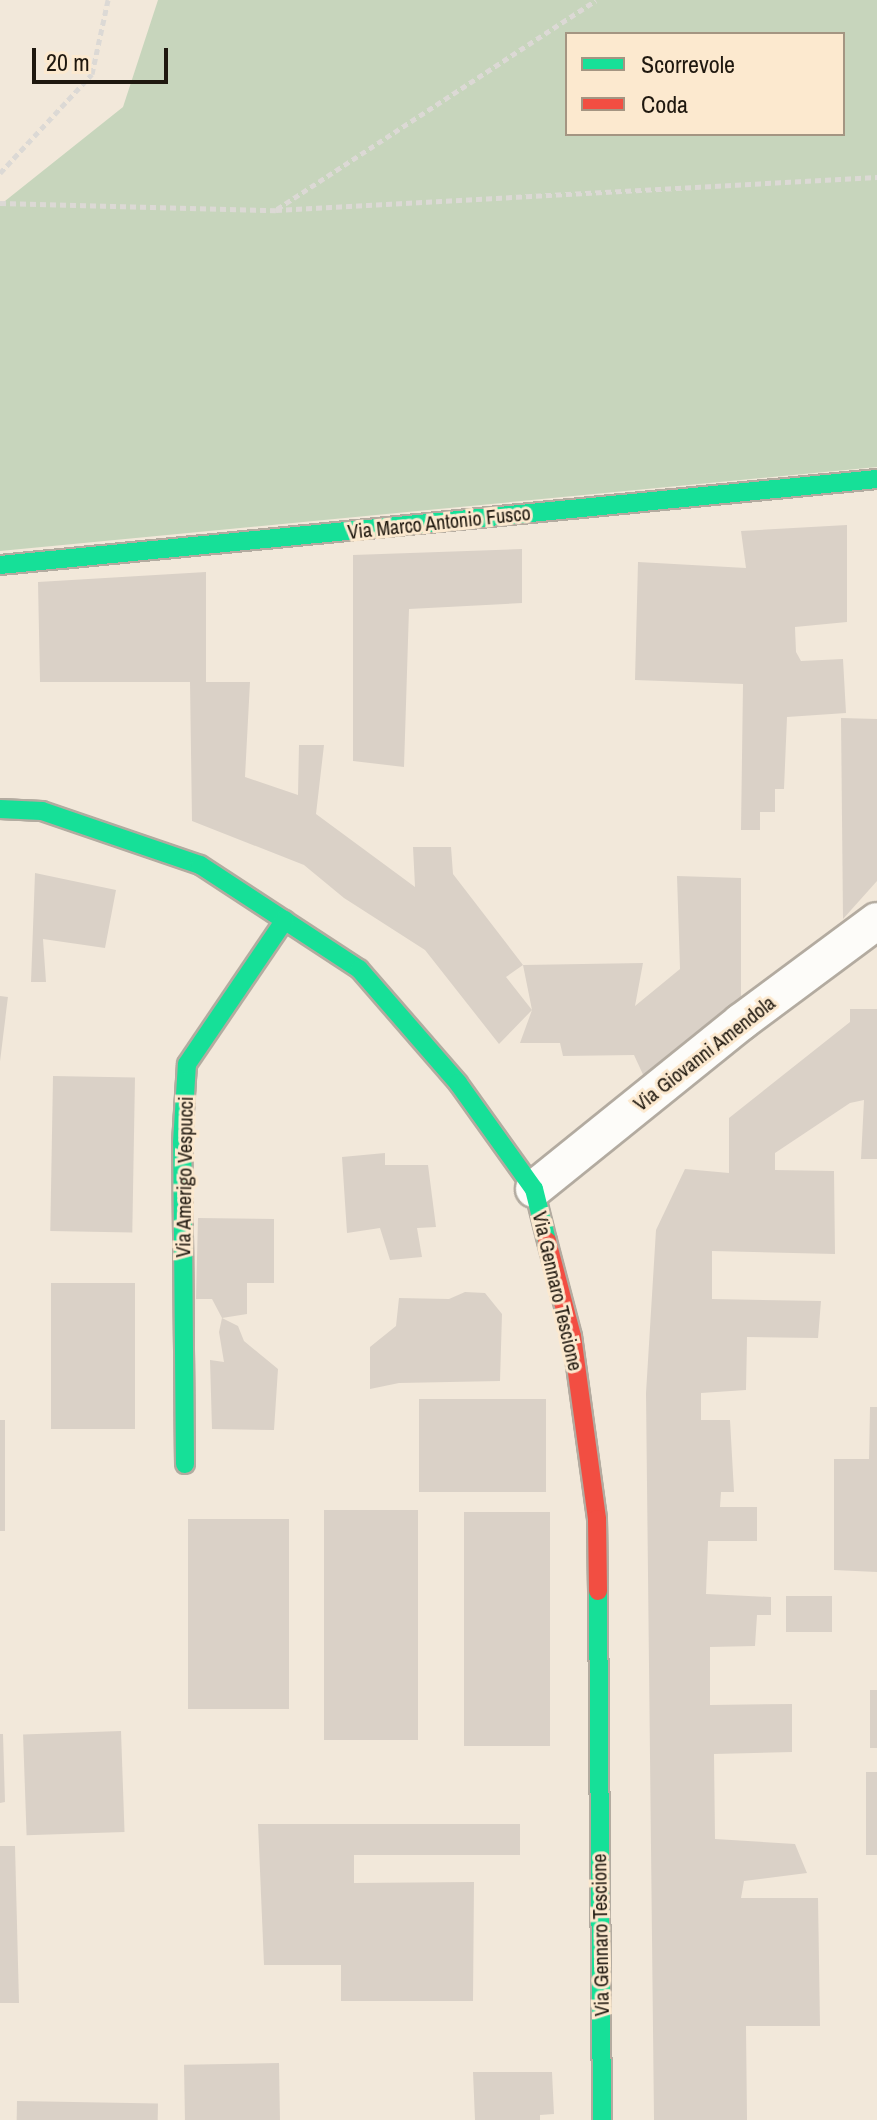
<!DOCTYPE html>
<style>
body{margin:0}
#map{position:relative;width:877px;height:2120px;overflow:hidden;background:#f2e8da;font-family:"Archivo Narrow",sans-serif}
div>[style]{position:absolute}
.forest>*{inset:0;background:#c7d5bc}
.building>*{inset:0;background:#dad1c7;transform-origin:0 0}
.path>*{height:5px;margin-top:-2.5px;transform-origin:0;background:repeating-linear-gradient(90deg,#dcd9d5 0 6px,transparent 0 10px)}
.roads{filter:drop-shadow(2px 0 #b3aba0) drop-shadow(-2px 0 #b3aba0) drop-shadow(0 2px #b3aba0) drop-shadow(0 -2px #b3aba0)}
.street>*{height:36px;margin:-18px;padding:0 18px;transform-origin:18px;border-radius:18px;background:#fdfcf9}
.fast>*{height:18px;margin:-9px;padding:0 9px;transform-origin:9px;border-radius:9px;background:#16e098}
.jam>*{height:18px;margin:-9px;padding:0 9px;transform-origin:9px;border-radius:9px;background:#f24e42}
span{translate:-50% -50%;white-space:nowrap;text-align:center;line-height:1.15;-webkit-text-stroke:6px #fce9cf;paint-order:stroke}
.street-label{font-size:20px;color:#1f180f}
.legend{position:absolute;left:565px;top:32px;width:280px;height:104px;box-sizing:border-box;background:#fce9cf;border:2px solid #a49582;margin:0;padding:10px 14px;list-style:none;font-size:24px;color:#1f180f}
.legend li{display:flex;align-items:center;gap:16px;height:40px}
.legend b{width:40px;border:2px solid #a49582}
.scale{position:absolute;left:32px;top:48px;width:136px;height:36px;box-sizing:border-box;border:4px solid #1f180f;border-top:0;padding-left:10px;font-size:24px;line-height:28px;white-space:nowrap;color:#1f180f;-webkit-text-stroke:6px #fce9cf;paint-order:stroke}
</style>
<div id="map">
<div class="forest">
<div style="clip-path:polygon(evenodd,158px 0,877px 0,877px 467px,0 551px,0 205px,123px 107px,158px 0,567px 34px,843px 34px,843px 134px,567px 134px,567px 34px)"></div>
</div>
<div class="building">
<div style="clip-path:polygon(847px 525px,847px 622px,795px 627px,796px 652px,801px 661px,843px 659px,846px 713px,787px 717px,784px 789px,775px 789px,775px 812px,760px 812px,760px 830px,741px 830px,743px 684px,635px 680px,638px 562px,746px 568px,741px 531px)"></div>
<div style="clip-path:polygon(522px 549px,522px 603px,409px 609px,404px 767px,353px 761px,353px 555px)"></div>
<div style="clip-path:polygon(evenodd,206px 572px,206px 682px,250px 682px,245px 777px,298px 795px,299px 745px,324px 745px,316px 814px,415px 887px,413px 847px,451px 847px,453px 874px,523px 965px,643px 963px,635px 1006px,680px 969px,677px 876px,741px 878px,741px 1022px,652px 1094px,634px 1055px,563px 1056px,560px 1043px,520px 1043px,532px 1010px,499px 1044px,425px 950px,344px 898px,304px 865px,192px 821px,190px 682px,40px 682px,38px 582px,206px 572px,523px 965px,532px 1010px,506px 977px,523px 965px)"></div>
<div style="clip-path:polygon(841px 718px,877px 719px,877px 881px,843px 919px)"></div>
<div style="clip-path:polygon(35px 873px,116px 890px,105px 948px,43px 939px,46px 982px,31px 982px)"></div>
<div style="left:0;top:996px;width:8px;height:104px;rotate:7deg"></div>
<div style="clip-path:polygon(850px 1009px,877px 1009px,877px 1159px,861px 1159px,864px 1100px,850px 1103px,775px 1153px,775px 1170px,834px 1171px,835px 1254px,712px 1251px,712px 1299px,821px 1301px,818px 1338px,747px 1337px,746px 1390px,701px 1393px,701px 1420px,730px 1420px,734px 1492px,721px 1492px,720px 1507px,757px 1507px,757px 1541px,708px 1541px,706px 1594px,771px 1597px,771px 1615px,757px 1615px,755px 1646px,710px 1647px,710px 1705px,792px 1704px,792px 1752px,714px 1754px,715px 1839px,795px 1844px,807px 1873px,744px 1881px,741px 1898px,818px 1898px,820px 2026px,746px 2026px,747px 2120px,654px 2120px,646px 1393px,656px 1230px,685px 1169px,729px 1173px,729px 1118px,850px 1022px)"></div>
<div style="left:53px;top:1076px;width:82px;height:155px;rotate:1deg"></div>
<div style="clip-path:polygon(385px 1153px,385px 1165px,428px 1165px,436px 1227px,417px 1228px,422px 1257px,390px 1260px,380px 1228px,347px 1233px,342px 1157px)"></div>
<div style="clip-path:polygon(198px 1218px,274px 1219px,274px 1283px,247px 1283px,247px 1314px,222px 1318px,238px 1326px,244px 1341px,278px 1369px,274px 1430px,212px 1429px,210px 1360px,224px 1362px,219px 1332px,222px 1318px,212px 1299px,196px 1299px)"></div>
<div style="left:51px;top:1283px;width:84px;height:146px"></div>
<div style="clip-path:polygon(465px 1292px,485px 1293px,502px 1314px,500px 1381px,399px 1383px,370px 1389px,370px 1347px,396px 1326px,399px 1298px,449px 1299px)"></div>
<div style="left:419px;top:1399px;width:127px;height:93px"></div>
<div style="clip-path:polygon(870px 1407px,877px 1407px,877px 1572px,834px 1570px,834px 1459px,869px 1459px)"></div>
<div style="left:0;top:1420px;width:5px;height:111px"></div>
<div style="left:324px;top:1510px;width:94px;height:230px"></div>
<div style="left:464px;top:1512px;width:86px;height:234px"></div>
<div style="left:188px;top:1519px;width:101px;height:190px"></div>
<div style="left:832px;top:1596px;width:36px;height:46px;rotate:90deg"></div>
<div style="left:870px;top:1690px;width:7px;height:58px"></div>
<div style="left:121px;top:1731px;width:101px;height:98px;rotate:88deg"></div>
<div style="clip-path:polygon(0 1734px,3px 1734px,5px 1802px,0 1803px)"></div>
<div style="left:866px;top:1772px;width:11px;height:83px"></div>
<div style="clip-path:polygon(258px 1824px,520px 1824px,520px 1855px,354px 1855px,354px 1883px,474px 1882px,473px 2001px,341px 2001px,341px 1965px,264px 1965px)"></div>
<div style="clip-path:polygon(0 1846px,15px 1846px,19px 2003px,0 2003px)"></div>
<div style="left:279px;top:2063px;width:57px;height:95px;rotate:89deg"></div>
<div style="clip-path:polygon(473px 2072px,552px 2072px,554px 2114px,540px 2115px,540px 2120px,475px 2120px)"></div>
<div style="left:17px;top:2101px;width:141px;height:19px;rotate:1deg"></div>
</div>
<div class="path">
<div style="left:0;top:173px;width:135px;rotate:-47.1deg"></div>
<div style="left:92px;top:74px;width:76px;rotate:-77.8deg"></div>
<div style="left:0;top:203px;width:276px;rotate:1.5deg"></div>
<div style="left:276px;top:210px;width:602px;rotate:-3.14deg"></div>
<div style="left:277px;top:209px;width:381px;rotate:-33.2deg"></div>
</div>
<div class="roads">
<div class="street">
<div style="left:534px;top:1189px;width:266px;rotate:-38.9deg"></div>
<div style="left:741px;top:1022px;width:169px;rotate:-36.6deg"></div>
</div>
<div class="fast">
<div style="left:0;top:565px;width:881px;rotate:-5.6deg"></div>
<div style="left:0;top:809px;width:42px;rotate:2.7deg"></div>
<div style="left:42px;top:811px;width:167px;rotate:18.9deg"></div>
<div style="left:200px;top:865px;width:190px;rotate:33.2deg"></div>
<div style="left:359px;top:969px;width:151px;rotate:49deg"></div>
<div style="left:458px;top:1083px;width:130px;rotate:54.4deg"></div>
<div style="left:534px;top:1189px;width:54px;rotate:76deg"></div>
<div style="left:185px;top:1464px;width:321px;rotate:-90.5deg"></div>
<div style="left:182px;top:1143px;width:79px;rotate:-86.4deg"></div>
<div style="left:187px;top:1064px;width:174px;rotate:-55.8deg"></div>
<div style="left:598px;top:1591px;width:529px;rotate:89.57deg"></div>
</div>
<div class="jam">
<div style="left:547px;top:1241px;width:98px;rotate:75.3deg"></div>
<div style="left:572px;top:1336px;width:185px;rotate:82.2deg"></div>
<div style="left:597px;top:1519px;width:72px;rotate:89.2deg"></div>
</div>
</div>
<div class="street-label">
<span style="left:439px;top:522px;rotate:-6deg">Via Marco Antonio Fusco</span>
<span style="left:704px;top:1053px;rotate:-38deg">Via Giovanni Amendola</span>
<span style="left:184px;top:1177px;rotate:-89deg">Via Amerigo Vespucci</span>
<span style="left:558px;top:1291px;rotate:77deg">Via Gennaro Tescione</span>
<span style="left:600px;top:1935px;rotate:-91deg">Via Gennaro Tescione</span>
</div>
<ul class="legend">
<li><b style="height:10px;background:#16e098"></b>Scorrevole</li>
<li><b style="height:10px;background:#f24e42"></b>Coda</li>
</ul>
<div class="scale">20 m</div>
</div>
